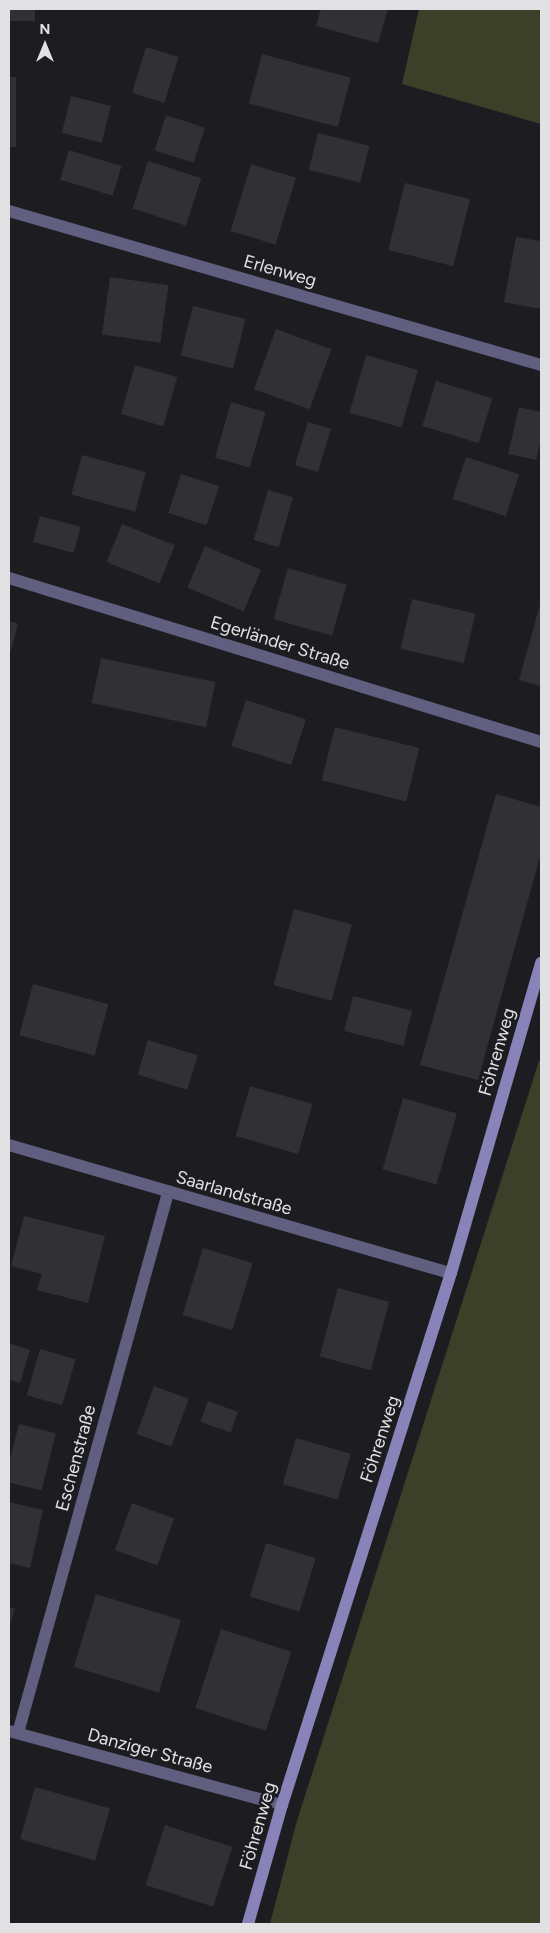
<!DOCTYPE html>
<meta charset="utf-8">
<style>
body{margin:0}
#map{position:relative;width:550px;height:1933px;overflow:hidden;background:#1d1c21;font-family:Figtree,sans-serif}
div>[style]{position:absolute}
.green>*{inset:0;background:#3d4029}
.building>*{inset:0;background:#303035;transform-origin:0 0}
.street>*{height:12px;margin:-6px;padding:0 6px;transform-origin:6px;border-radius:6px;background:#615f80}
.secondary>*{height:12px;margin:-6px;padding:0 6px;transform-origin:6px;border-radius:6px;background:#8884b9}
span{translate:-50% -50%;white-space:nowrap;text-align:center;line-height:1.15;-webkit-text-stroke:5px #1d1c21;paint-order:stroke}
.street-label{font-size:18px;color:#e1e1e4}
.frame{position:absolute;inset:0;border:10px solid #e1e1e4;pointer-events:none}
.north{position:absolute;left:20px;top:20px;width:50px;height:50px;-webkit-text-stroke:4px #1d1c21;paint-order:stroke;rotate:0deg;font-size:14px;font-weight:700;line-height:20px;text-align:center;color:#e1e1e4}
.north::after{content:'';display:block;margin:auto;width:18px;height:22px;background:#e1e1e4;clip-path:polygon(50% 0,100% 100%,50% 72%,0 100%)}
</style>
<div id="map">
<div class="green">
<div style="clip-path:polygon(419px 9px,541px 9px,541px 124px,402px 84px)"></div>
<div style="clip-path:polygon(539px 1061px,541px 1062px,541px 1924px,270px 1924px,296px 1824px)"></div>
</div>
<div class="building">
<div style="left:9px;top:9px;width:26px;height:12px"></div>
<div style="clip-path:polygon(321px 9px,388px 9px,378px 43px,316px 26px)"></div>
<div style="left:146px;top:47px;width:34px;height:48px;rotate:17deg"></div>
<div style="left:262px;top:54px;width:92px;height:51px;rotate:15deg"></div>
<div style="left:9px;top:77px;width:7px;height:70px"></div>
<div style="left:71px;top:96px;width:41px;height:38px;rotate:14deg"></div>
<div style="left:166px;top:115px;width:41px;height:37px;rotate:18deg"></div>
<div style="left:318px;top:133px;width:53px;height:38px;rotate:14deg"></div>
<div style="left:69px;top:150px;width:55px;height:31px;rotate:17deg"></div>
<div style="left:148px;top:161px;width:56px;height:50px;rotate:18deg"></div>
<div style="left:251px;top:164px;width:47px;height:70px;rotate:17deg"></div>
<div style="left:405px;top:183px;width:67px;height:69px;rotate:14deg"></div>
<div style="clip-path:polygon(516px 237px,541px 241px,541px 309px,504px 302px)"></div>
<div style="left:110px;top:277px;width:59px;height:58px;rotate:8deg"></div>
<div style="left:193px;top:306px;width:54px;height:51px;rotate:14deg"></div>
<div style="left:276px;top:329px;width:59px;height:64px;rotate:20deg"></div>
<div style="left:366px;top:355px;width:54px;height:60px;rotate:16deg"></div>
<div style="left:135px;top:365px;width:44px;height:51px;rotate:16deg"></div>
<div style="left:436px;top:381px;width:59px;height:47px;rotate:17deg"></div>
<div style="left:231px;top:402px;width:36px;height:58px;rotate:16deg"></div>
<div style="clip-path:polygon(519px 407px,541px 412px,541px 439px,536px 460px,508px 454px)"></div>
<div style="left:308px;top:422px;width:24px;height:45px;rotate:17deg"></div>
<div style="left:82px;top:455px;width:66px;height:41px;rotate:15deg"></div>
<div style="left:466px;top:457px;width:56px;height:44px;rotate:18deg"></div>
<div style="left:181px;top:474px;width:40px;height:41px;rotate:18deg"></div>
<div style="left:268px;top:490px;width:26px;height:52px;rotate:16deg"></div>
<div style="left:40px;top:516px;width:42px;height:27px;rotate:15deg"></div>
<div style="left:122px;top:524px;width:57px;height:41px;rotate:22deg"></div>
<div style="left:205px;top:546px;width:61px;height:45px;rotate:23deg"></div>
<div style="left:288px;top:568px;width:61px;height:53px;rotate:16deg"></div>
<div style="left:412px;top:599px;width:65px;height:51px;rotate:13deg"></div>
<div style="clip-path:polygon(541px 601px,541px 686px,519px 680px)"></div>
<div style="clip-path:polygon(9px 621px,18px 624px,9px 657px)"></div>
<div style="left:101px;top:658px;width:117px;height:46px;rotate:12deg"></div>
<div style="left:246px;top:700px;width:63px;height:48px;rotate:18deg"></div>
<div style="left:335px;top:727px;width:87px;height:55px;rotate:14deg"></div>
<div style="clip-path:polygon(496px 794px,541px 807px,541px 853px,478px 1080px,420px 1065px)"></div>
<div style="left:294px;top:909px;width:60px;height:79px;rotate:15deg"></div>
<div style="left:33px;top:984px;width:78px;height:53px;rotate:15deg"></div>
<div style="left:353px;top:996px;width:61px;height:36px;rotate:14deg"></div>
<div style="left:148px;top:1040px;width:52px;height:36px;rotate:17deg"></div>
<div style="left:250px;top:1086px;width:65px;height:52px;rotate:16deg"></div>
<div style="left:403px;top:1098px;width:56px;height:74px;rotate:16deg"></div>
<div style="clip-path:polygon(24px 1216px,105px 1236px,88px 1303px,37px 1290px,42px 1274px,11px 1266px)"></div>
<div style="left:203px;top:1248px;width:52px;height:70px;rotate:17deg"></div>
<div style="left:338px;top:1288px;width:53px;height:71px;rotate:15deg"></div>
<div style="clip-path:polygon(9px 1343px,30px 1350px,20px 1383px,9px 1379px)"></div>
<div style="left:40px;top:1349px;width:37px;height:48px;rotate:16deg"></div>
<div style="left:154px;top:1386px;width:37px;height:51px;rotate:20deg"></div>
<div style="left:208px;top:1401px;width:32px;height:22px;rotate:20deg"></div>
<div style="left:19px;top:1424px;width:38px;height:59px;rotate:14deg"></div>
<div style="left:296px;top:1438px;width:57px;height:48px;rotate:16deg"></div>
<div style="clip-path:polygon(9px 1502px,43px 1510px,30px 1568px,9px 1563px)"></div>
<div style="left:132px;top:1503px;width:45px;height:50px;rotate:20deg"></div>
<div style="left:266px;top:1543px;width:52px;height:56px;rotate:17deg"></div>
<div style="left:96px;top:1594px;width:89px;height:76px;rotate:17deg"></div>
<div style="clip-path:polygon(9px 1607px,15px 1609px,9px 1627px)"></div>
<div style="left:221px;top:1629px;width:74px;height:83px;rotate:18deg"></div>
<div style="left:35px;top:1787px;width:78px;height:54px;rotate:16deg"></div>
<div style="left:165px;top:1825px;width:71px;height:63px;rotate:18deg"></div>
</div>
<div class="street">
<div style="left:9px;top:211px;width:554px;rotate:16.14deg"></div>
<div style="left:9px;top:578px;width:557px;rotate:17.13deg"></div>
<div style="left:9px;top:1145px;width:460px;rotate:16.2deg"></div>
<div style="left:9px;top:1731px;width:283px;rotate:15.2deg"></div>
<div style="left:18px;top:1733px;width:560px;rotate:-74.48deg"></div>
</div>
<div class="secondary">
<div style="left:248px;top:1924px;width:124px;rotate:-74.1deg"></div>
<div style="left:282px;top:1805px;width:558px;rotate:-72.38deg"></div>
<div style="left:451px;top:1273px;width:323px;rotate:-73.8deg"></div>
</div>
<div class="street-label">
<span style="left:280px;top:271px;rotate:16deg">Erlenweg</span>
<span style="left:280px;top:643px;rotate:17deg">Egerländer Straße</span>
<span style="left:497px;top:1052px;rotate:-74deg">Föhrenweg</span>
<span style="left:234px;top:1193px;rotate:16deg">Saarlandstraße</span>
<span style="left:380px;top:1439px;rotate:-72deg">Föhrenweg</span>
<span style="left:76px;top:1458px;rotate:-75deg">Eschenstraße</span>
<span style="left:150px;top:1751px;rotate:15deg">Danziger Straße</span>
<span style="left:258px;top:1826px;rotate:-74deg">Föhrenweg</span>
</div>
<div class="frame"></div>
<div class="north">N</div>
</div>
